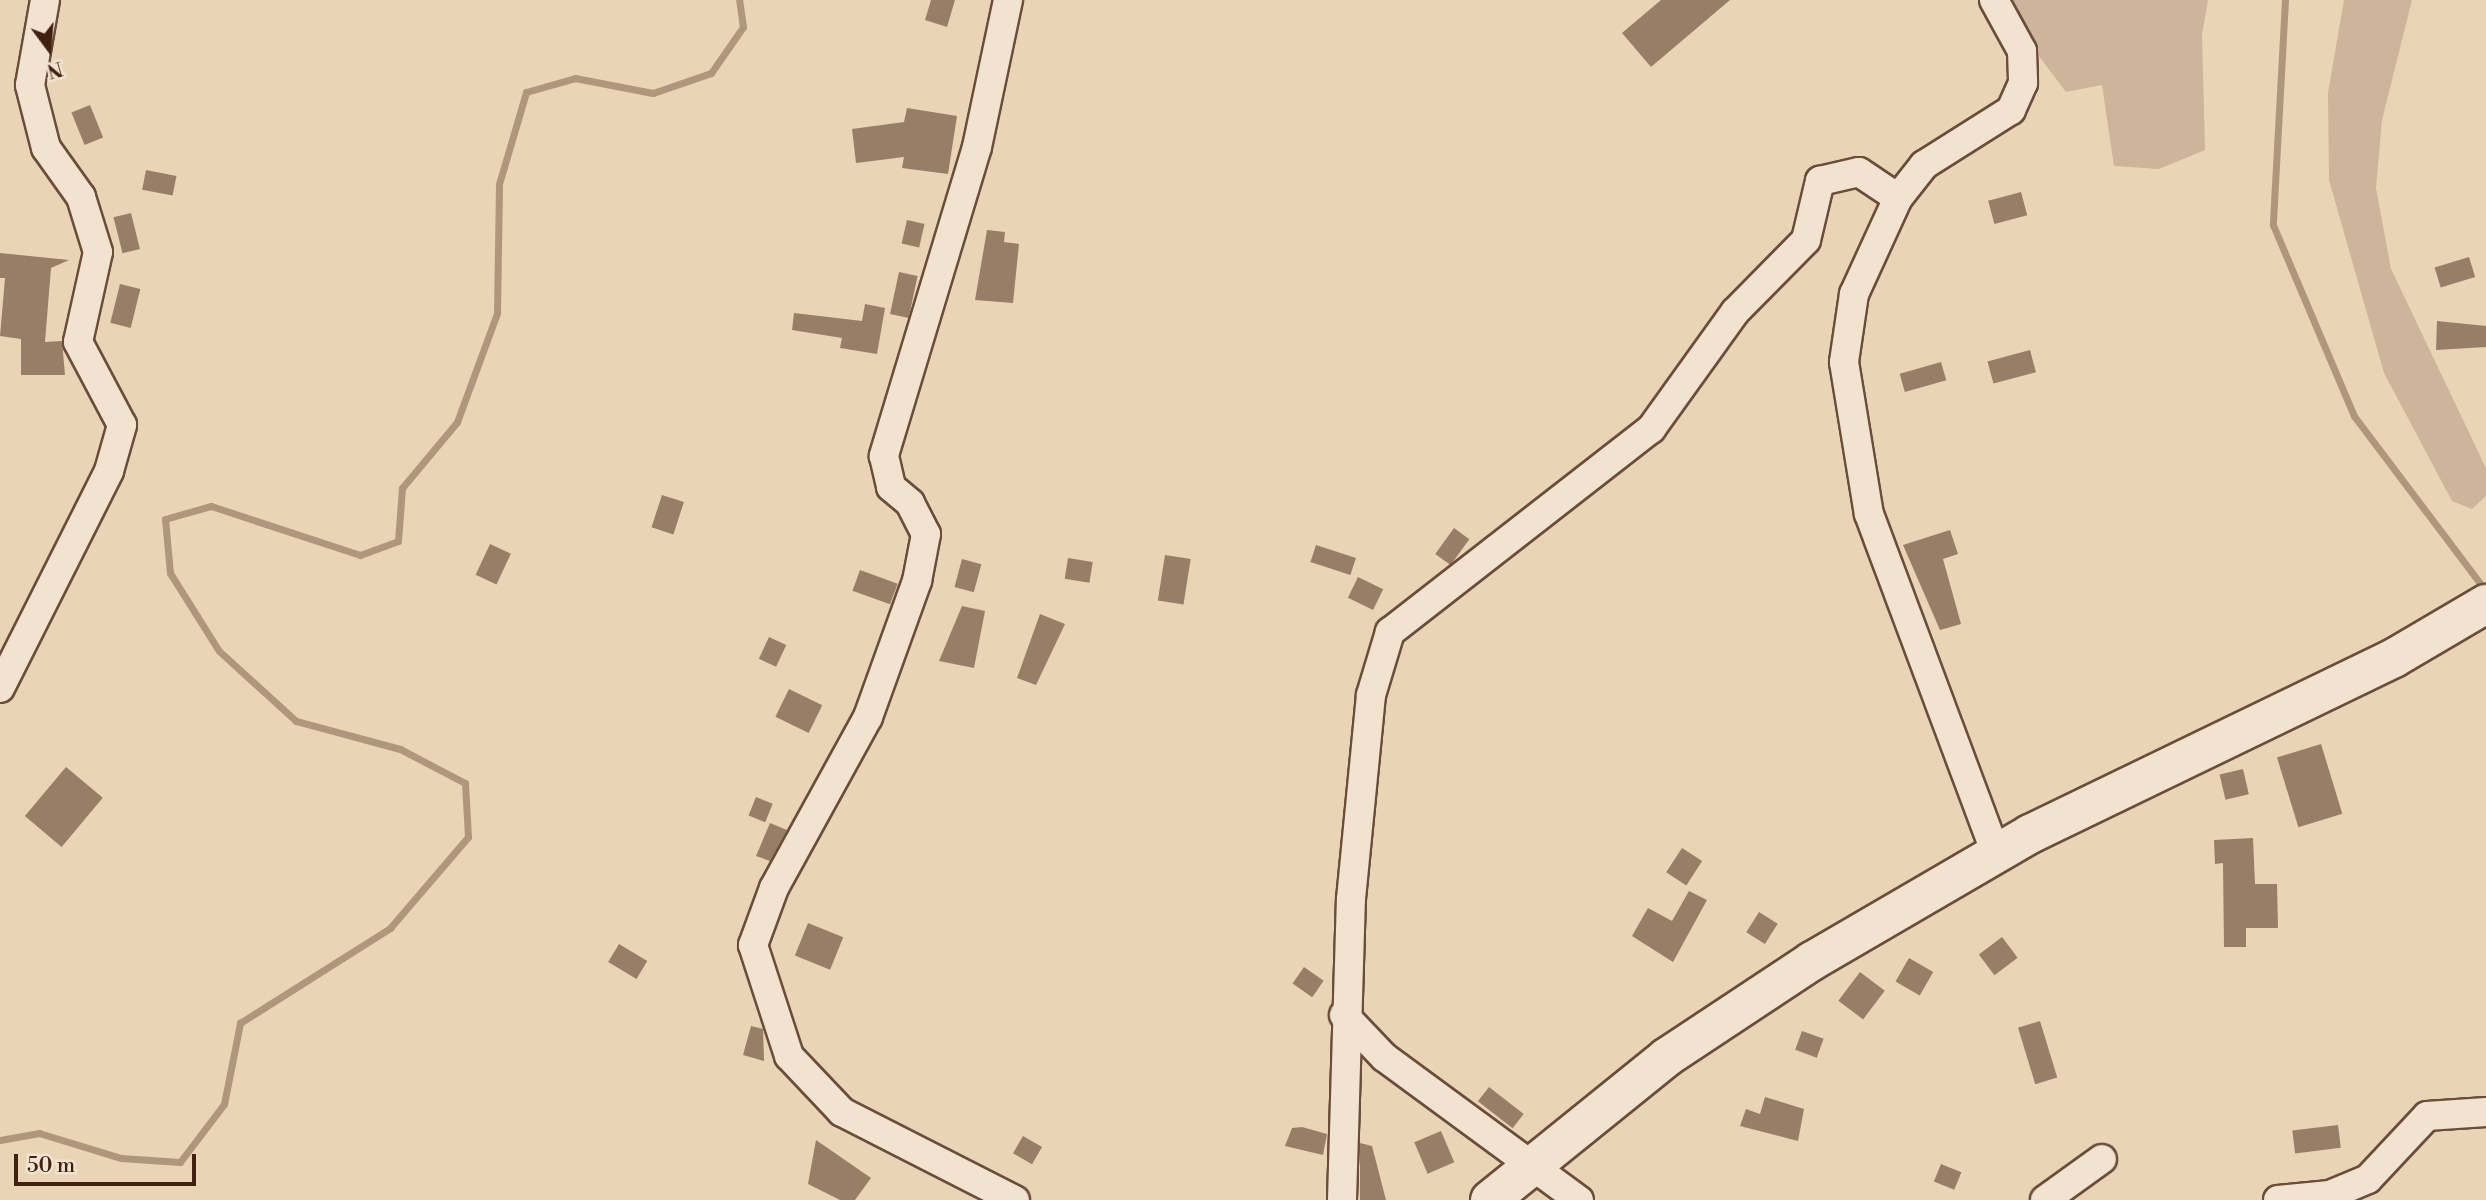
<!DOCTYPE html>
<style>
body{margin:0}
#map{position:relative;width:2486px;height:1200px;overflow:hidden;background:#e9d4b6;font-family:"Libre Bodoni",serif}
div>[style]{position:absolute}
.green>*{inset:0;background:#ccb59a}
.stream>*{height:7px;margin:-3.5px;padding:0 3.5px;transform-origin:3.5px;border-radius:3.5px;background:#af977e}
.building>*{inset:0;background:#977e67;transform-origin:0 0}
.roads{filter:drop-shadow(2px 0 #6a4d3a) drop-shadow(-2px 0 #6a4d3a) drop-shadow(0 2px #6a4d3a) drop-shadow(0 -2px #6a4d3a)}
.minor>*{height:28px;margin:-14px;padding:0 14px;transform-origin:14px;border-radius:14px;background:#f1e3d0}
.secondary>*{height:38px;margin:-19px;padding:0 19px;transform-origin:19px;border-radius:19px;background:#f1e3d0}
span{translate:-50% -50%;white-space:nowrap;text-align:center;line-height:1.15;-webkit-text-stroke:7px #f1e3d0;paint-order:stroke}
.north{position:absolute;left:14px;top:14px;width:70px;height:70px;-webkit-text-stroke:5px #f1e3d0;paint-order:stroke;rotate:164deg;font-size:19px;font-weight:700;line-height:28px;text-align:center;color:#3f2011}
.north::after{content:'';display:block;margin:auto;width:24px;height:32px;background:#3f2011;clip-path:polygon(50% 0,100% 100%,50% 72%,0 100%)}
.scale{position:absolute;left:14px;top:1154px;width:182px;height:32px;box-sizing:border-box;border:4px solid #3f2011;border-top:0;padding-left:9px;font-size:21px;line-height:24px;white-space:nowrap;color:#3f2011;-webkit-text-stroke:5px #f1e3d0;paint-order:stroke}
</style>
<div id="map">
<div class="green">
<div style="clip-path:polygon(2012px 0,2208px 0,2202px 35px,2205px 150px,2159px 169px,2114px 166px,2102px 85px,2066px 92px,2026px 39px)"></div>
<div style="clip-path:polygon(2344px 0,2412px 0,2382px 120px,2376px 188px,2391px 269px,2486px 468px,2486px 496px,2472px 509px,2452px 501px,2384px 373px,2329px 180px,2328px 93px)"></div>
</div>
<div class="stream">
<div style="left:2285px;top:0;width:225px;rotate:93.1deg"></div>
<div style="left:2273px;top:225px;width:207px;rotate:67deg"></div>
<div style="left:2354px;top:416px;width:219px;rotate:53deg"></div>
<div style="left:0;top:1140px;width:40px;rotate:-10deg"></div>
<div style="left:39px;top:1133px;width:86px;rotate:17deg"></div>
<div style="left:121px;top:1158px;width:59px;rotate:3.9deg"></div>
<div style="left:180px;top:1162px;width:73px;rotate:-52.8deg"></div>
<div style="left:224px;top:1104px;width:83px;rotate:-78.8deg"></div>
<div style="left:240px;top:1023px;width:178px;rotate:-32.3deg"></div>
<div style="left:390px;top:928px;width:120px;rotate:-49.4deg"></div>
<div style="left:468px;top:837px;width:54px;rotate:-93.2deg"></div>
<div style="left:465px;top:783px;width:73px;rotate:-152.4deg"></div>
<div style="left:400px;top:749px;width:108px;rotate:-164.9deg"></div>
<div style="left:296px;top:721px;width:104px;rotate:-137.7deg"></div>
<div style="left:219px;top:651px;width:92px;rotate:-122.1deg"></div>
<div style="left:170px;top:573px;width:54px;rotate:-95.3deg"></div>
<div style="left:165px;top:519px;width:48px;rotate:-15.8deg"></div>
<div style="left:211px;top:506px;width:157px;rotate:18.2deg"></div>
<div style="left:360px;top:555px;width:40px;rotate:-20.2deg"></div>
<div style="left:398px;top:541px;width:53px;rotate:-85.7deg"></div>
<div style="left:402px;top:488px;width:86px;rotate:-50.2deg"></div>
<div style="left:457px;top:422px;width:116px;rotate:-69.8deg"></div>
<div style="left:497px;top:313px;width:129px;rotate:-89.1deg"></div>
<div style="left:499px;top:184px;width:96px;rotate:-73.6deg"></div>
<div style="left:526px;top:92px;width:51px;rotate:-15.9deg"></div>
<div style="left:575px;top:78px;width:79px;rotate:10.9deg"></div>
<div style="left:653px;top:93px;width:61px;rotate:-19deg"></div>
<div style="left:711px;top:73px;width:56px;rotate:-55.2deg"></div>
<div style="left:743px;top:27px;width:27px;rotate:-98deg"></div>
</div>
<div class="building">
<div style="clip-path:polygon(931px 0,955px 0,947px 27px,925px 20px)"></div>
<div style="clip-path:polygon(1661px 0,1730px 0,1651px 67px,1622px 33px)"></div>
<div style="left:90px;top:105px;width:35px;height:20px;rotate:68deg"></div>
<div style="clip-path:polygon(907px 108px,957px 116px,948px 174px,902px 168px,904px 157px,856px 163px,852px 129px,904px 122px)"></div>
<div style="left:146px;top:170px;width:31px;height:20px;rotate:11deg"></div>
<div style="left:2021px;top:192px;width:24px;height:34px;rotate:75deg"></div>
<div style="left:131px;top:213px;width:37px;height:18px;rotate:76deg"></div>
<div style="left:907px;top:220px;width:18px;height:24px;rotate:13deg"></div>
<div style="clip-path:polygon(987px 230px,1005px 232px,1004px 242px,1019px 244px,1013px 303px,975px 300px)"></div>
<div style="clip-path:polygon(0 253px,69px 260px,51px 268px,45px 342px,62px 341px,65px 375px,21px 375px,21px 339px,0 336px,5px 278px,0 278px)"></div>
<div style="left:2469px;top:257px;width:21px;height:36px;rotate:73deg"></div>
<div style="left:899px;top:272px;width:19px;height:43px;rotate:12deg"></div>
<div style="left:120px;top:284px;width:21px;height:40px;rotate:14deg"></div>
<div style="clip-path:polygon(865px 304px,885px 308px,877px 354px,840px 348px,842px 338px,792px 330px,794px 313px,862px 321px)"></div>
<div style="clip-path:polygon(2437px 321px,2486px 326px,2486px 347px,2436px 350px)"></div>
<div style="left:2030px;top:350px;width:23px;height:44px;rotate:75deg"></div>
<div style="left:1941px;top:362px;width:19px;height:43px;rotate:74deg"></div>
<div style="left:662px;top:495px;width:23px;height:34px;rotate:18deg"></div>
<div style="left:1454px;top:528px;width:19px;height:32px;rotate:36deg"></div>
<div style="clip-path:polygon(1950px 530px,1958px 554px,1943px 559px,1961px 624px,1940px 630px,1903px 545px)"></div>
<div style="left:490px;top:544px;width:23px;height:34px;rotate:25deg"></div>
<div style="left:1316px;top:545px;width:42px;height:18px;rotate:18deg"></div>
<div style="left:1165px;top:555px;width:26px;height:46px;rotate:9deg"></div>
<div style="left:1068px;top:558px;width:25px;height:21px;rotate:9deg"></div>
<div style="left:962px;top:559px;width:20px;height:29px;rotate:15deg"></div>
<div style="left:860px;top:570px;width:40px;height:22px;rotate:20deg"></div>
<div style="left:1358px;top:577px;width:28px;height:23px;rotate:26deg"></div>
<div style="clip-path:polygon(962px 606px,985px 611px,974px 668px,939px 661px)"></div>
<div style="clip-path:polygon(1040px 614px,1065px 624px,1036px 685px,1017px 678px)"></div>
<div style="left:769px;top:637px;width:19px;height:24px;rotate:25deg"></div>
<div style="left:789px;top:689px;width:37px;height:31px;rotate:26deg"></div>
<div style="left:2321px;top:744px;width:73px;height:46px;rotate:73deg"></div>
<div style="left:66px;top:767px;width:48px;height:64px;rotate:40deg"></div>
<div style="left:2243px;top:769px;width:26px;height:24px;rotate:77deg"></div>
<div style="left:756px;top:797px;width:18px;height:20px;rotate:22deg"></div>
<div style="clip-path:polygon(770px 823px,787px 830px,770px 861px,756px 856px)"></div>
<div style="clip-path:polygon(2253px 838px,2255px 884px,2277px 884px,2278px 928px,2246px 928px,2246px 947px,2224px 947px,2223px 863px,2215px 864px,2214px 840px)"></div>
<div style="left:1682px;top:848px;width:24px;height:29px;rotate:33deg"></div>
<div style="clip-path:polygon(1689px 891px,1707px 900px,1673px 962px,1632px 936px,1648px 908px,1672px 921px)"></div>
<div style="left:1759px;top:912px;width:22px;height:24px;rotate:32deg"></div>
<div style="left:808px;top:923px;width:38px;height:35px;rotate:22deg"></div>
<div style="left:2002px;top:937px;width:26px;height:29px;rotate:53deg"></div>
<div style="left:619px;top:944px;width:33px;height:21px;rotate:31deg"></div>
<div style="left:1909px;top:958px;width:28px;height:27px;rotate:30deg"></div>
<div style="left:1304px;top:967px;width:24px;height:20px;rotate:35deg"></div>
<div style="left:1860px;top:972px;width:31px;height:36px;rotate:37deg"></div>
<div style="left:2040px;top:1021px;width:59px;height:23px;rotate:73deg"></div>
<div style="clip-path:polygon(751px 1026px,763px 1029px,764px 1061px,743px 1055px)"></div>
<div style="left:1802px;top:1031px;width:23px;height:20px;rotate:20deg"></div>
<div style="left:1489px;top:1087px;width:44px;height:18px;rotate:38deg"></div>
<div style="clip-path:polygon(1765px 1097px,1804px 1109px,1798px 1141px,1740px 1126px,1746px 1109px,1760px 1114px)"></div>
<div style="left:2338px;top:1125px;width:23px;height:46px;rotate:83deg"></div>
<div style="clip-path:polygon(1302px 1127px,1327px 1134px,1323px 1155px,1285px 1146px,1292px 1128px)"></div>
<div style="left:1441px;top:1131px;width:34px;height:29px;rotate:67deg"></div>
<div style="left:1023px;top:1136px;width:22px;height:20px;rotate:30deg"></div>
<div style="clip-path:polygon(816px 1140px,871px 1178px,855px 1200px,840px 1200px,808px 1184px)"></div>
<div style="clip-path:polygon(1360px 1143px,1372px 1146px,1386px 1200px,1360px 1200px)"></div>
<div style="left:1941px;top:1164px;width:22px;height:19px;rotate:22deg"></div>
</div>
<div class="roads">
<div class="minor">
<div style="left:1008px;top:0;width:150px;rotate:101.9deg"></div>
<div style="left:977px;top:147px;width:323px;rotate:106.8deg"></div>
<div style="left:884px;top:456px;width:32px;rotate:77deg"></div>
<div style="left:891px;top:487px;width:25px;rotate:40deg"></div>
<div style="left:910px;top:503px;width:35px;rotate:63deg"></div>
<div style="left:926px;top:534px;width:48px;rotate:100.8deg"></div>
<div style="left:917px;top:581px;width:145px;rotate:109.8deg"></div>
<div style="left:868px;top:717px;width:195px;rotate:118.8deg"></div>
<div style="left:774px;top:888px;width:61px;rotate:110.2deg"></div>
<div style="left:753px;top:945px;width:117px;rotate:72deg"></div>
<div style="left:789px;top:1056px;width:77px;rotate:46.6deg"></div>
<div style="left:842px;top:1112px;width:194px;rotate:27deg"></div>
<div style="left:1994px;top:0;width:58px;rotate:61.2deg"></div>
<div style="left:2022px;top:51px;width:32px;rotate:88deg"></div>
<div style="left:2023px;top:83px;width:30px;rotate:114deg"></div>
<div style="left:2011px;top:110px;width:103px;rotate:147.7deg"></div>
<div style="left:1924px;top:165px;width:42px;rotate:128.2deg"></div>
<div style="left:1898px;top:198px;width:106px;rotate:114.6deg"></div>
<div style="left:1854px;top:294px;width:69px;rotate:98.4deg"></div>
<div style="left:1844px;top:362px;width:154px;rotate:80.7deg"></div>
<div style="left:1869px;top:514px;width:363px;rotate:69.5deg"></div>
<div style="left:0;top:688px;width:243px;rotate:-63.3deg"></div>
<div style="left:109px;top:471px;width:48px;rotate:-74.2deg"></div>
<div style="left:122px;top:425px;width:94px;rotate:-117.9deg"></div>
<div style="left:78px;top:342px;width:92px;rotate:-77.5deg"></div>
<div style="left:98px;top:252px;width:58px;rotate:-107.2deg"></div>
<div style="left:81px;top:197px;width:60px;rotate:-125.5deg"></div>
<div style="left:46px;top:148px;width:65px;rotate:-104.3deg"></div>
<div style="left:30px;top:85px;width:86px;rotate:-80deg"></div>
<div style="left:1344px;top:1015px;width:58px;rotate:46.4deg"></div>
<div style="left:1384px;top:1057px;width:242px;rotate:36.3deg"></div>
<div style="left:1342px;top:1200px;width:301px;rotate:-88.3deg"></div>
<div style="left:1351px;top:899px;width:205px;rotate:-84.4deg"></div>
<div style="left:1371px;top:695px;width:66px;rotate:-73.2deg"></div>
<div style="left:1390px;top:632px;width:331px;rotate:-37.9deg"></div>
<div style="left:1651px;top:429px;width:144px;rotate:-54.3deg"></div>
<div style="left:1735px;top:312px;width:101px;rotate:-45.4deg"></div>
<div style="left:1806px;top:240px;width:61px;rotate:-76.7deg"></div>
<div style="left:1820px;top:181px;width:40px;rotate:-13deg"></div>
<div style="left:1859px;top:172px;width:47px;rotate:33.7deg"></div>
<div style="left:2045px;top:1200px;width:70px;rotate:-35.7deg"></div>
<div style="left:2278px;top:1200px;width:52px;rotate:-5.5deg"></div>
<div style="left:2330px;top:1195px;width:41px;rotate:-22.8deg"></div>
<div style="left:2368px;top:1179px;width:86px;rotate:-46.9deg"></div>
<div style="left:2427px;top:1116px;width:59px;rotate:-3.9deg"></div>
</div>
<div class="secondary">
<div style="left:1490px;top:1200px;width:228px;rotate:-38.9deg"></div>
<div style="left:1667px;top:1057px;width:174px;rotate:-33.5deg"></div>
<div style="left:1812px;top:961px;width:252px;rotate:-30.2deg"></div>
<div style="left:2030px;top:834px;width:404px;rotate:-25.8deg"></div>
<div style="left:2394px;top:658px;width:107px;rotate:-30.4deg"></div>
</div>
</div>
<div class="north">N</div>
<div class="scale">50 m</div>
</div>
